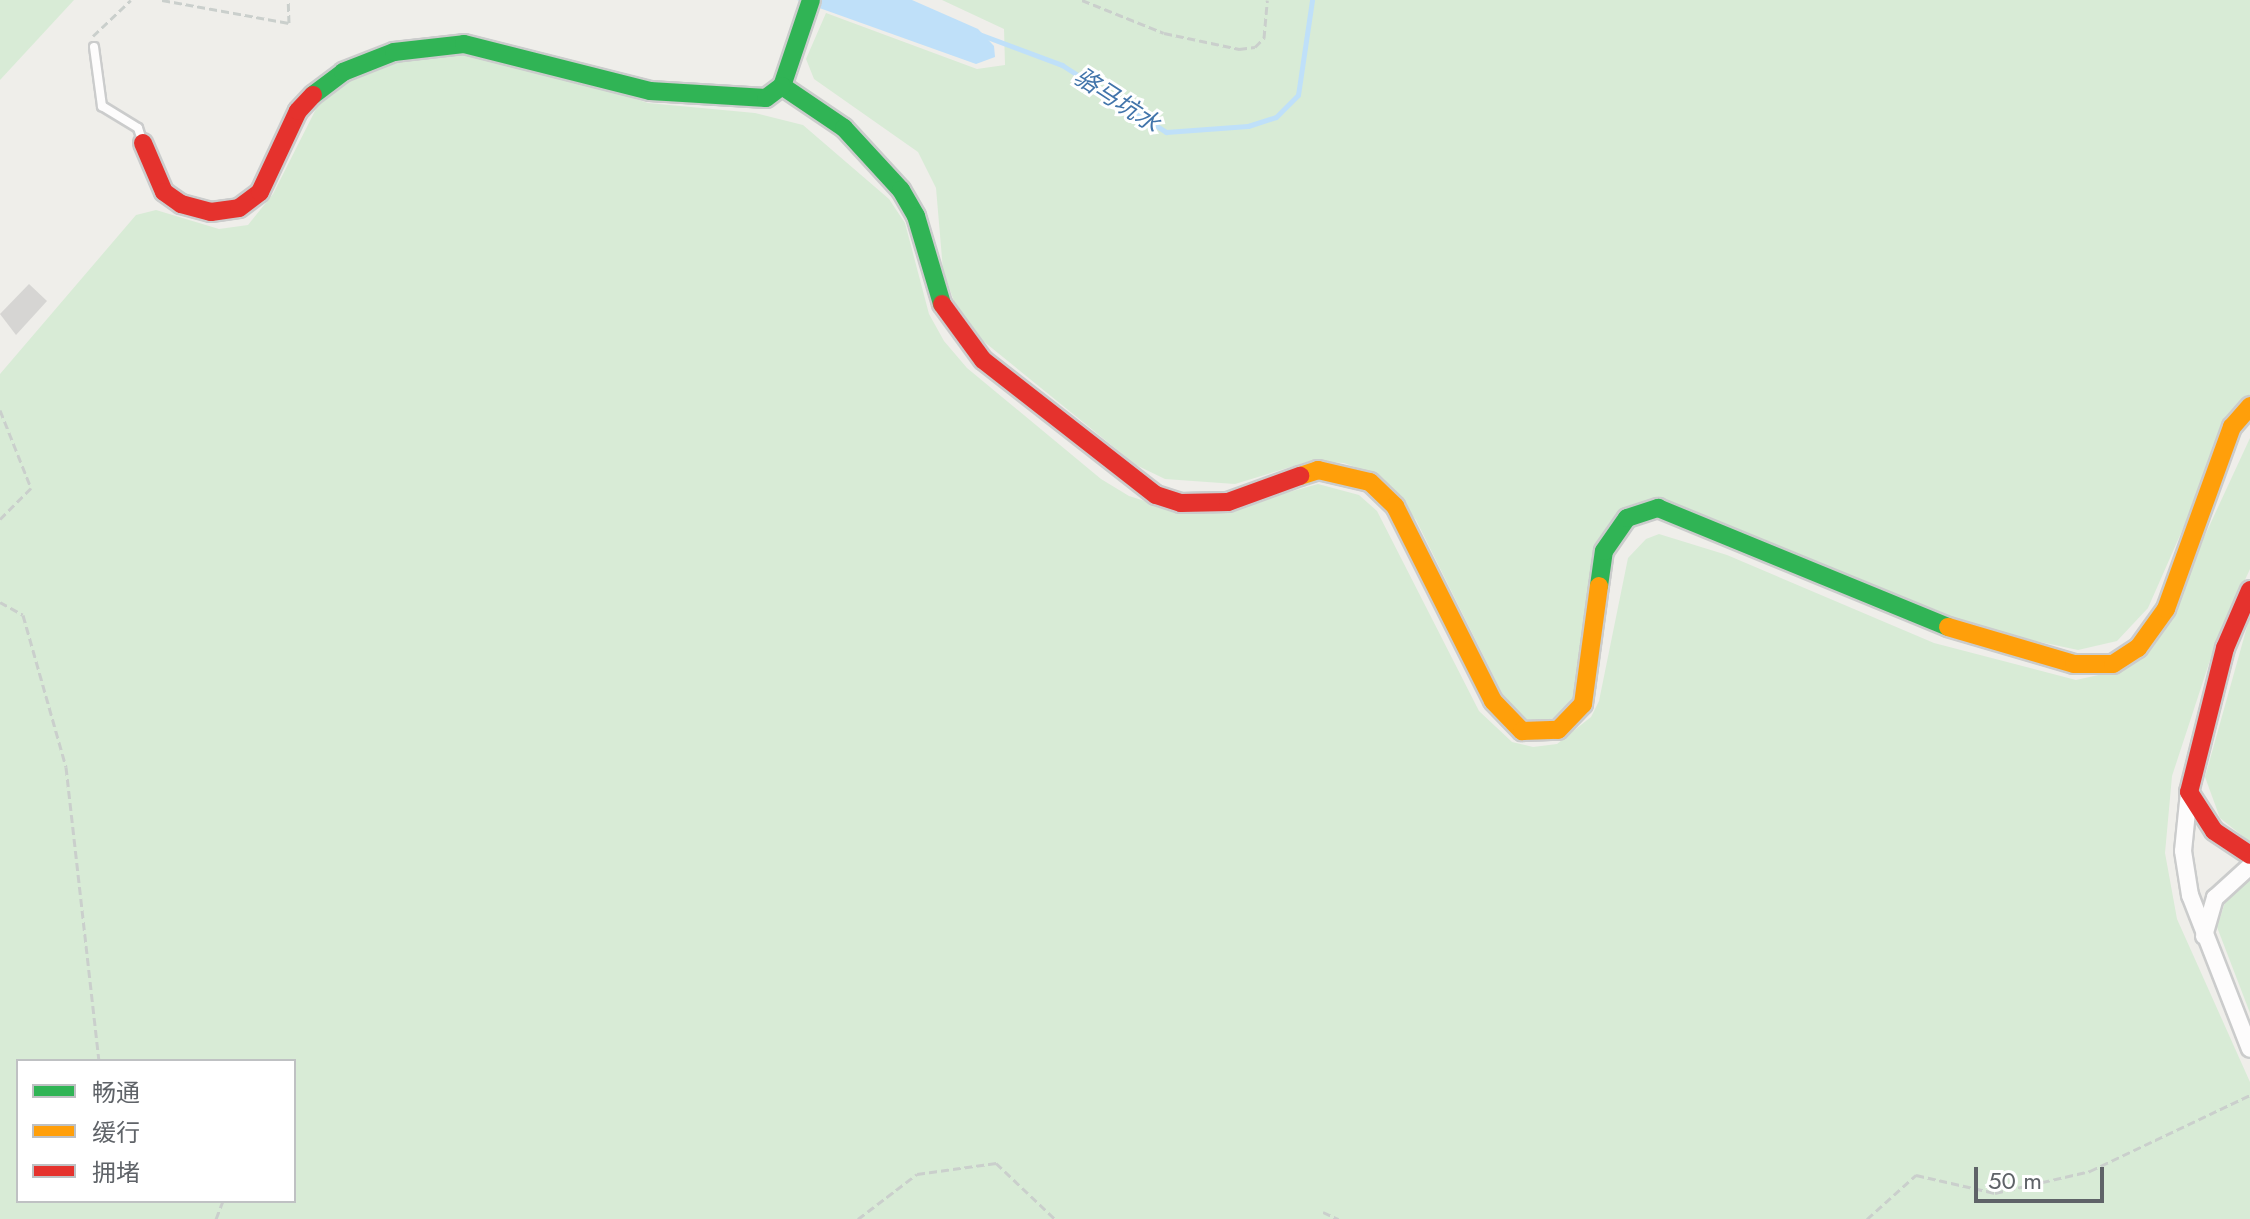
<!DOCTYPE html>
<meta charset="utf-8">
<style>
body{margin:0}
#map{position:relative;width:2250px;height:1219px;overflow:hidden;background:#efeeea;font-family:Jost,"Noto Sans SC",sans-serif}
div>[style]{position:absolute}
.green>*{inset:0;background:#d8ebd6}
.water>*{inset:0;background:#bfe0f9}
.stream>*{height:5px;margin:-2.5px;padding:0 2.5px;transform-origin:2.5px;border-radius:2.5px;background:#bfe0f9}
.building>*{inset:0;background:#d6d5d3}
.path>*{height:3px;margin-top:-1.5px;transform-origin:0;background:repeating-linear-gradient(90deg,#cacfcc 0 8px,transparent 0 12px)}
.roads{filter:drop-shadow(2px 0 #cbcccc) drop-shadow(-2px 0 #cbcccc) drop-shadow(0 2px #cbcccc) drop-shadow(0 -2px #cbcccc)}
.lane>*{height:8px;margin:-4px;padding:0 4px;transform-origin:4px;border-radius:4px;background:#fdfcfc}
.street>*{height:16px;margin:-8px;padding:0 8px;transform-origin:8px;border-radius:8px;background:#fdfcfc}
.fast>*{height:18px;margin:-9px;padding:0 9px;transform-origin:9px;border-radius:9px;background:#30b455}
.slow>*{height:18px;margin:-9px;padding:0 9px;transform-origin:9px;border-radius:9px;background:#ff9f0a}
.jam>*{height:18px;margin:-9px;padding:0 9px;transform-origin:9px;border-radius:9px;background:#e5322d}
span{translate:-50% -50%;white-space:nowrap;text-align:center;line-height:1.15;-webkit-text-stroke:6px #fff;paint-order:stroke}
.water-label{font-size:24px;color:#4174aa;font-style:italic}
.legend{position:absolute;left:16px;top:1059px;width:280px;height:144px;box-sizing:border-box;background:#fff;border:2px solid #bfc1c3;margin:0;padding:10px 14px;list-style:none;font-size:24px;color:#5f6368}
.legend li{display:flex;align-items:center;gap:16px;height:40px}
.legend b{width:40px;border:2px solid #bfc1c3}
.scale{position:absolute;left:1974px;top:1167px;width:130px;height:36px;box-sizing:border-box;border:4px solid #5f6368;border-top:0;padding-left:10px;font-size:24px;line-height:28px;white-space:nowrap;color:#5f6368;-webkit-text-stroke:6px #fff;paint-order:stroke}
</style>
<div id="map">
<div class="green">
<div style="clip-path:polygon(0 0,74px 0,0 80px)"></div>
<div style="clip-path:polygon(942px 0,2250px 0,2250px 396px,2233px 415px,2148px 608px,2117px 641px,2078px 650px,1959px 625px,1675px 507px,1617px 533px,1574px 702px,1562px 716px,1533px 723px,1516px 715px,1505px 699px,1416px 520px,1374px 474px,1344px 463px,1310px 461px,1235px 484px,1165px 479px,1136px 465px,977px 336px,956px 307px,943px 270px,936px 188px,918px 152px,814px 79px,806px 59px,826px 13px,977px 69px,1005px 65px,1004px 29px)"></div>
<div style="clip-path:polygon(evenodd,464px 52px,523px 63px,648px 103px,755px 113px,803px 125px,889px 199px,905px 223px,929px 314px,944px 341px,967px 368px,1101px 479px,1129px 496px,1186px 514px,1209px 514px,1318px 484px,1359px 495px,1377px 511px,1479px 711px,1512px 742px,1533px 747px,1557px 744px,1591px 717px,1599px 701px,1628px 558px,1646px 539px,1659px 534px,1727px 555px,1934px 643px,2076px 680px,2121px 670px,2163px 626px,2250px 438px,2250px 569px,2215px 645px,2172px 776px,2165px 853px,2177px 919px,2250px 1082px,2250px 1219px,0 1219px,0 374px,136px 215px,156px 210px,219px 229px,248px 225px,273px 194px,318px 105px,335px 88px,395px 60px,464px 52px,18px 1061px,294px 1061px,294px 1201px,18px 1201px,18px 1061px)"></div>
<div style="clip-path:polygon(2250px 616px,2250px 842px,2220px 818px,2205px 777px)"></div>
<div style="clip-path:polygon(2250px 878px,2250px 1013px,2217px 927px,2228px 893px)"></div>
</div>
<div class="water">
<div style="clip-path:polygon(797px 0,912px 0,978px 29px,994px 46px,995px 57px,976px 64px)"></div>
</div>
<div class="stream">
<div style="left:979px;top:34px;width:89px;rotate:20.5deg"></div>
<div style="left:1062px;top:65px;width:124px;rotate:32.8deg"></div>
<div style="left:1166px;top:132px;width:82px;rotate:-4.2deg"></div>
<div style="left:1248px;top:126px;width:29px;rotate:-18deg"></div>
<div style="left:1276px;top:117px;width:31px;rotate:-45deg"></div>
<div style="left:1298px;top:95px;width:96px;rotate:-81.6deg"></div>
</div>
<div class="building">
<div style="clip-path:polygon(29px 284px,47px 301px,16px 335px,0 314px)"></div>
</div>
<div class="path">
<div style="left:162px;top:0;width:129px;rotate:10.3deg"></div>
<div style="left:289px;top:23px;width:23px;rotate:-92deg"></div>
<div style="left:1082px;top:0;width:88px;rotate:21.9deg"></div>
<div style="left:1164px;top:33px;width:77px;rotate:12deg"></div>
<div style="left:1239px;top:49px;width:16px;rotate:-7deg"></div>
<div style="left:1255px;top:47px;width:13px;rotate:-45deg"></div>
<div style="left:1264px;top:38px;width:38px;rotate:-85deg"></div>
<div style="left:93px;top:36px;width:52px;rotate:-43.5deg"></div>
<div style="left:0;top:410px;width:84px;rotate:68.3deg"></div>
<div style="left:31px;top:488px;width:44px;rotate:135deg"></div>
<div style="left:0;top:602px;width:26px;rotate:29deg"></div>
<div style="left:23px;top:615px;width:158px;rotate:74.2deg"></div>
<div style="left:66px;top:767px;width:296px;rotate:83.6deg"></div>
<div style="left:1323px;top:1212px;width:17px;rotate:25deg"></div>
<div style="left:216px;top:1219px;width:19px;rotate:-69deg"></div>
<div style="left:858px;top:1219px;width:74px;rotate:-37.3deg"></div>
<div style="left:917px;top:1174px;width:80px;rotate:-7.9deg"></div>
<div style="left:996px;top:1163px;width:81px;rotate:43.5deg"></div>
<div style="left:1867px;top:1219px;width:66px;rotate:-41.9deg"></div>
<div style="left:1916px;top:1175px;width:81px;rotate:12.8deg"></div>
<div style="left:1995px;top:1193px;width:98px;rotate:-13deg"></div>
<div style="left:2090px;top:1171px;width:177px;rotate:-25.4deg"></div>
</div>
<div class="roads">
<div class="lane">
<div style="left:94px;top:47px;width:60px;rotate:82.3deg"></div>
<div style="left:102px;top:106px;width:42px;rotate:31.4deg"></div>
<div style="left:138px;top:128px;width:16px;rotate:72deg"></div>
</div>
<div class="street">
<div style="left:2189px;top:792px;width:59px;rotate:95.8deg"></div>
<div style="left:2183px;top:851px;width:45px;rotate:81deg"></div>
<div style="left:2190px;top:895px;width:165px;rotate:68.7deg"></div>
<div style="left:2204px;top:936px;width:40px;rotate:-74deg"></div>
<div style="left:2215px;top:898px;width:47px;rotate:-42.4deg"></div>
</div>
<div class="fast">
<div style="left:811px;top:0;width:91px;rotate:108.6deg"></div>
<div style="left:782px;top:86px;width:75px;rotate:34.1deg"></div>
<div style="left:844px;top:128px;width:84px;rotate:47.4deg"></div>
<div style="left:901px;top:190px;width:30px;rotate:60deg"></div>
<div style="left:916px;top:216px;width:92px;rotate:73.5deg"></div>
<div style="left:313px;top:95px;width:38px;rotate:-37deg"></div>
<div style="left:343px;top:72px;width:55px;rotate:-21.4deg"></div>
<div style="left:394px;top:52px;width:70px;rotate:-6.5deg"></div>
<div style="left:464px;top:44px;width:192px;rotate:14.2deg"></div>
<div style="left:650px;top:91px;width:116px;rotate:3.5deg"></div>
<div style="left:766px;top:98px;width:20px;rotate:-37deg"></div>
<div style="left:1599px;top:586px;width:35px;rotate:-82deg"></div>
<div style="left:1604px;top:551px;width:40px;rotate:-55.1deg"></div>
<div style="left:1627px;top:518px;width:33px;rotate:-18deg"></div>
<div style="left:1658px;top:508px;width:313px;rotate:22.3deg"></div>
</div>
<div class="slow">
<div style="left:1300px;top:476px;width:19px;rotate:-18deg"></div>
<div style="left:1318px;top:470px;width:53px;rotate:13deg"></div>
<div style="left:1370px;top:482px;width:35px;rotate:44deg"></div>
<div style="left:1395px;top:506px;width:218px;rotate:63.3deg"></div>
<div style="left:1493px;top:701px;width:42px;rotate:46deg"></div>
<div style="left:1522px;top:731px;width:36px;rotate:-2deg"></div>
<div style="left:1558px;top:730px;width:36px;rotate:-46deg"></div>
<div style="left:1583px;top:704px;width:119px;rotate:-82.3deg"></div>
<div style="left:1948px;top:627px;width:131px;rotate:16.4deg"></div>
<div style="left:2074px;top:664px;width:39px"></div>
<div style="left:2113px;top:664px;width:30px;rotate:-33deg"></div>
<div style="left:2138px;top:648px;width:48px;rotate:-54.3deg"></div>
<div style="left:2166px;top:609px;width:194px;rotate:-70.1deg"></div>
<div style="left:2232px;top:427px;width:28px;rotate:-49deg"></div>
</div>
<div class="jam">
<div style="left:143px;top:143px;width:53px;rotate:66.8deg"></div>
<div style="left:164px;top:192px;width:21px;rotate:35deg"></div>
<div style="left:181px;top:204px;width:31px;rotate:15deg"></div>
<div style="left:211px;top:212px;width:28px;rotate:-8deg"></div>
<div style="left:239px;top:208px;width:26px;rotate:-37deg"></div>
<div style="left:260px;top:192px;width:89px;rotate:-64.9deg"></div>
<div style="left:298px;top:111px;width:22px;rotate:-47deg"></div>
<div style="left:942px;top:304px;width:69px;rotate:53.8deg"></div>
<div style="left:983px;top:360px;width:219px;rotate:38deg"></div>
<div style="left:1156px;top:495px;width:26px;rotate:18deg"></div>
<div style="left:1181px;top:503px;width:47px;rotate:-1.2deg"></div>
<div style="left:1228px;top:502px;width:77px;rotate:-19.9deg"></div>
<div style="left:2250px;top:590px;width:63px;rotate:113.3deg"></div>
<div style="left:2225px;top:648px;width:148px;rotate:104deg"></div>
<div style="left:2189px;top:792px;width:46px;rotate:57.3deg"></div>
<div style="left:2214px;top:831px;width:43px;rotate:33.7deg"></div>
</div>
</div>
<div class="water-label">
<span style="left:1117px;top:100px;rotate:33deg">骆马坑水</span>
</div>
<ul class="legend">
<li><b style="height:10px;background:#30b455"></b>畅通</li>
<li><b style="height:10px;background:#ff9f0a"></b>缓行</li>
<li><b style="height:10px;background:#e5322d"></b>拥堵</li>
</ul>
<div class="scale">50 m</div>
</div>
